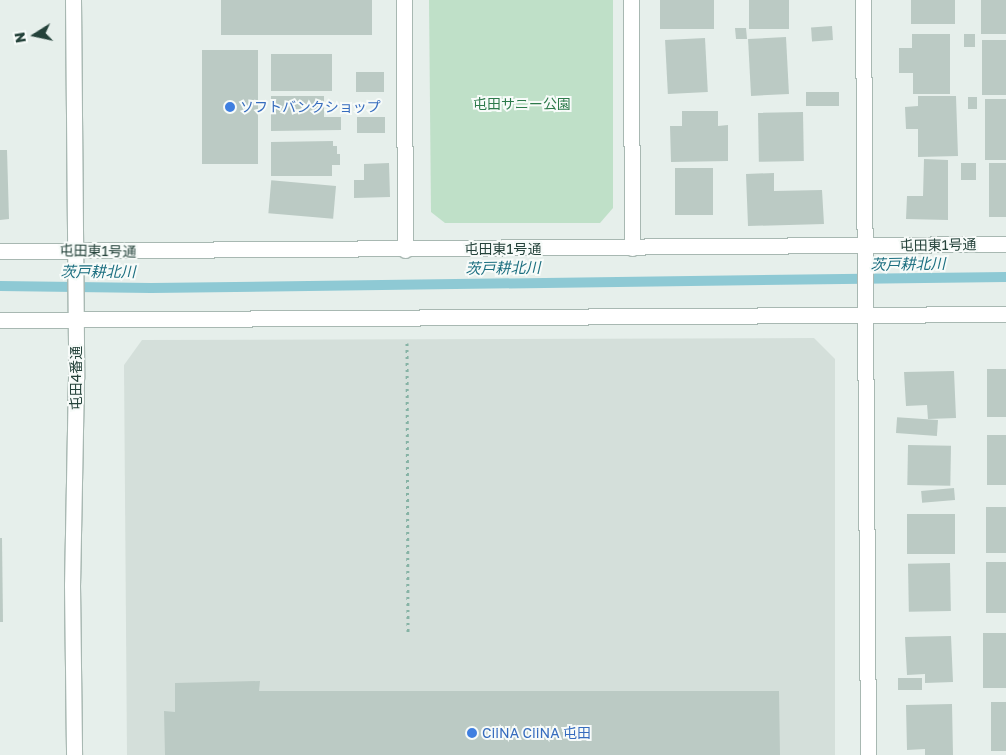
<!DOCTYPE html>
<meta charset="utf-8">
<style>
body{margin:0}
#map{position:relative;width:1006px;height:755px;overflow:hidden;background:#e6efeb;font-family:"Golos Text","Noto Sans JP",sans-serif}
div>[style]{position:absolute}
.built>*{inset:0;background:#d4dfda}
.green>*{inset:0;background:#bfe0c8}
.stream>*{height:10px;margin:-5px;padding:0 5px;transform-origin:5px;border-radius:5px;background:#8ec9d4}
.building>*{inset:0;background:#bbcac4;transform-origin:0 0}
.path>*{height:3px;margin-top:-1.5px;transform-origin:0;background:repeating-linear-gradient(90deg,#86b3a5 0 2.5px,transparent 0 6.5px)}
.roads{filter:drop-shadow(1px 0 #a8b8b2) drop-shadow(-1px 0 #a8b8b2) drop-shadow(0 1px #a8b8b2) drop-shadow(0 -1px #a8b8b2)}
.minor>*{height:15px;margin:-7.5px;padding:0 7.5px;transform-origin:7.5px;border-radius:7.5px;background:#fff}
.tertiary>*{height:15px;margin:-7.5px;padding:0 7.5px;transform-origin:7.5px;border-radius:7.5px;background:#fff}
.dots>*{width:14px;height:14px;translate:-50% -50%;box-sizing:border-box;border:2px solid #f7fbf9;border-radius:50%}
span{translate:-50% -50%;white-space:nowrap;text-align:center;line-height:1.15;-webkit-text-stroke:4px #f7fbf9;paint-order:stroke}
.park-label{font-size:14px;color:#2d7a4b}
.shop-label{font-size:14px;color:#366cbe}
.left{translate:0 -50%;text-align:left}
.street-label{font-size:14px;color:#24423a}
.water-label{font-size:15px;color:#1c6f80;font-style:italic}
.north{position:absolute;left:10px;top:10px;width:50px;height:50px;-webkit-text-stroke:4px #f7fbf9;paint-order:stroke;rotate:260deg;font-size:14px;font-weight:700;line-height:20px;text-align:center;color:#24423a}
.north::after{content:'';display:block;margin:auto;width:18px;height:22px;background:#24423a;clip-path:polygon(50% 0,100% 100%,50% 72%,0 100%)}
</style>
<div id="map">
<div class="built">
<div style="clip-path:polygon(814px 338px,835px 359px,835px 755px,127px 755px,124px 365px,142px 340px)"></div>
</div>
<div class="green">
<div style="clip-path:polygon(429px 0,613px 0,613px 208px,600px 223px,445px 223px,431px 212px)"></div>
</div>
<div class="stream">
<div style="left:0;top:286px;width:151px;rotate:0.8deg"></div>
<div style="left:151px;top:288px;width:855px;rotate:-0.74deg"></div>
</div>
<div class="building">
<div style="left:221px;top:0;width:151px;height:35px"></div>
<div style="left:660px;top:0;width:54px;height:29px"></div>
<div style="left:749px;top:0;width:40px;height:29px"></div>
<div style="left:911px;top:0;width:44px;height:24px"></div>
<div style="left:981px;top:0;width:25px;height:34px"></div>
<div style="left:832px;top:26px;width:14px;height:21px;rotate:86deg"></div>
<div style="clip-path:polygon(735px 28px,746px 28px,747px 39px,736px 39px)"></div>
<div style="clip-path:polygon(912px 34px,950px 34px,950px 94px,913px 94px,913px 73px,899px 73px,899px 48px,912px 48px)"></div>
<div style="left:964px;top:34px;width:11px;height:13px"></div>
<div style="left:786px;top:37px;width:57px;height:38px;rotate:87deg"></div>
<div style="left:705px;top:38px;width:54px;height:40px;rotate:87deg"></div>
<div style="left:982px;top:40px;width:24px;height:55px"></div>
<div style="left:202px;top:50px;width:56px;height:114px"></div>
<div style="left:271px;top:54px;width:61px;height:37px"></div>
<div style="left:356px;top:72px;width:28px;height:20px"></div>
<div style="left:839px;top:92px;width:14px;height:33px;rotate:90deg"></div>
<div style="clip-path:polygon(271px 96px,324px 96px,324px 117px,341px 117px,341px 130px,271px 131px)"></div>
<div style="clip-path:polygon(918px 96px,956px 96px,958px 156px,918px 157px,918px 129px,906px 129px,905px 107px,918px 106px)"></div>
<div style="left:968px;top:97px;width:9px;height:12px"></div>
<div style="left:985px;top:99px;width:21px;height:61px"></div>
<div style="clip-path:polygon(682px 111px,718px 111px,718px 126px,728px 125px,728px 161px,671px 162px,670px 126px,682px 126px)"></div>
<div style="left:803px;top:112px;width:49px;height:45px;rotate:89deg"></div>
<div style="left:357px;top:117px;width:28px;height:16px"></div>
<div style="clip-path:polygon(333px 141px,333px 146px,337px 146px,337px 154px,340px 154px,340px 165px,332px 165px,332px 176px,271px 176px,271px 142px)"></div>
<div style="clip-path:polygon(0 150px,7px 150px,9px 219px,0 220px)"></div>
<div style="clip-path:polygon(924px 159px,948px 160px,948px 220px,906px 219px,907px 196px,923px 196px)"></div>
<div style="clip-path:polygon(389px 163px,390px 197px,354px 198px,354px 180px,364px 180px,364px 164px)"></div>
<div style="left:961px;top:163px;width:15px;height:17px"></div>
<div style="left:989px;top:163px;width:17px;height:54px"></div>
<div style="left:675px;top:168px;width:38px;height:47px"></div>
<div style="clip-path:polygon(774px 173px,774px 191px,822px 190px,824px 224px,748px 226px,746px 174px)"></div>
<div style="left:336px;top:186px;width:33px;height:65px;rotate:95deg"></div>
<div style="left:987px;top:369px;width:19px;height:48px"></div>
<div style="clip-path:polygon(954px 371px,956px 418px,928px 419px,927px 405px,906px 406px,904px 372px)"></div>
<div style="left:938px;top:420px;width:16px;height:41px;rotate:94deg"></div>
<div style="left:987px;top:435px;width:19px;height:50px"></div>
<div style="left:908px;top:445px;width:43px;height:40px;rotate:1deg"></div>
<div style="left:954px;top:488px;width:12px;height:33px;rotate:85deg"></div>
<div style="left:986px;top:507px;width:20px;height:46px"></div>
<div style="left:955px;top:514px;width:40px;height:48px;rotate:90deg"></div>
<div style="clip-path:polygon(0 538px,2px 538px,3px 622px,0 622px)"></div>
<div style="left:986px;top:562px;width:20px;height:51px"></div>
<div style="left:950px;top:563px;width:48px;height:42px;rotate:89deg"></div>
<div style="left:1006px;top:633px;width:55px;height:23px;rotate:90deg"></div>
<div style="clip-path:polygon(951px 636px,953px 682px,925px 683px,925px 674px,907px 675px,905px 637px)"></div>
<div style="left:898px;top:678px;width:24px;height:12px"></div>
<div style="clip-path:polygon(260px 681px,259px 691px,779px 691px,780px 755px,165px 755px,164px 711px,175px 712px,175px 683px)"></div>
<div style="left:1006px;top:702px;width:49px;height:15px;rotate:90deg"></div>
<div style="clip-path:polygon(952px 704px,953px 755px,925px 755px,925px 749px,907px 750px,906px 705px)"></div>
</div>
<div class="path">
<div style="left:407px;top:343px;width:292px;rotate:89.8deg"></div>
</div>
<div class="roads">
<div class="minor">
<div style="left:404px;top:0;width:250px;rotate:89.8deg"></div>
<div style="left:631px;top:0;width:248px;rotate:89.8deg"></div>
<div style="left:863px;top:0;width:755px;rotate:89.62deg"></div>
</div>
<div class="tertiary">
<div style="left:73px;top:0;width:378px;rotate:89.5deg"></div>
<div style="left:76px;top:378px;width:207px;rotate:91.1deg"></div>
<div style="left:72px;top:585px;width:170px;rotate:89.3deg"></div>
<div style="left:0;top:251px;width:1006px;rotate:-0.4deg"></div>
<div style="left:0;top:320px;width:1006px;rotate:-0.34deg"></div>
</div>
</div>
<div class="dots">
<div style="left:230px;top:107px;background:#3f7fe0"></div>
<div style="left:472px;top:733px;background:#3f7fe0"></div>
</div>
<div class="park-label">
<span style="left:522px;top:104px">屯田サニー公園</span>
</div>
<div class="shop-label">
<span class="left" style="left:240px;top:107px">ソフトバンクショップ</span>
<span class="left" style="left:482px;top:733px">CiiNA CiiNA 屯田</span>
</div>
<div class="street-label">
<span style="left:938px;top:245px;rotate:-1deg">屯田東1号通</span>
<span style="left:503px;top:249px">屯田東1号通</span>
<span style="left:98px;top:251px;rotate:1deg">屯田東1号通</span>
<span style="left:76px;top:378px;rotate:-90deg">屯田4番通</span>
</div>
<div class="water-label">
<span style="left:908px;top:264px;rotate:-1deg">茨戸耕北川</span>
<span style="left:503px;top:268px;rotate:-1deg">茨戸耕北川</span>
<span style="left:98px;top:272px">茨戸耕北川</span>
</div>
<div class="north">N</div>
</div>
